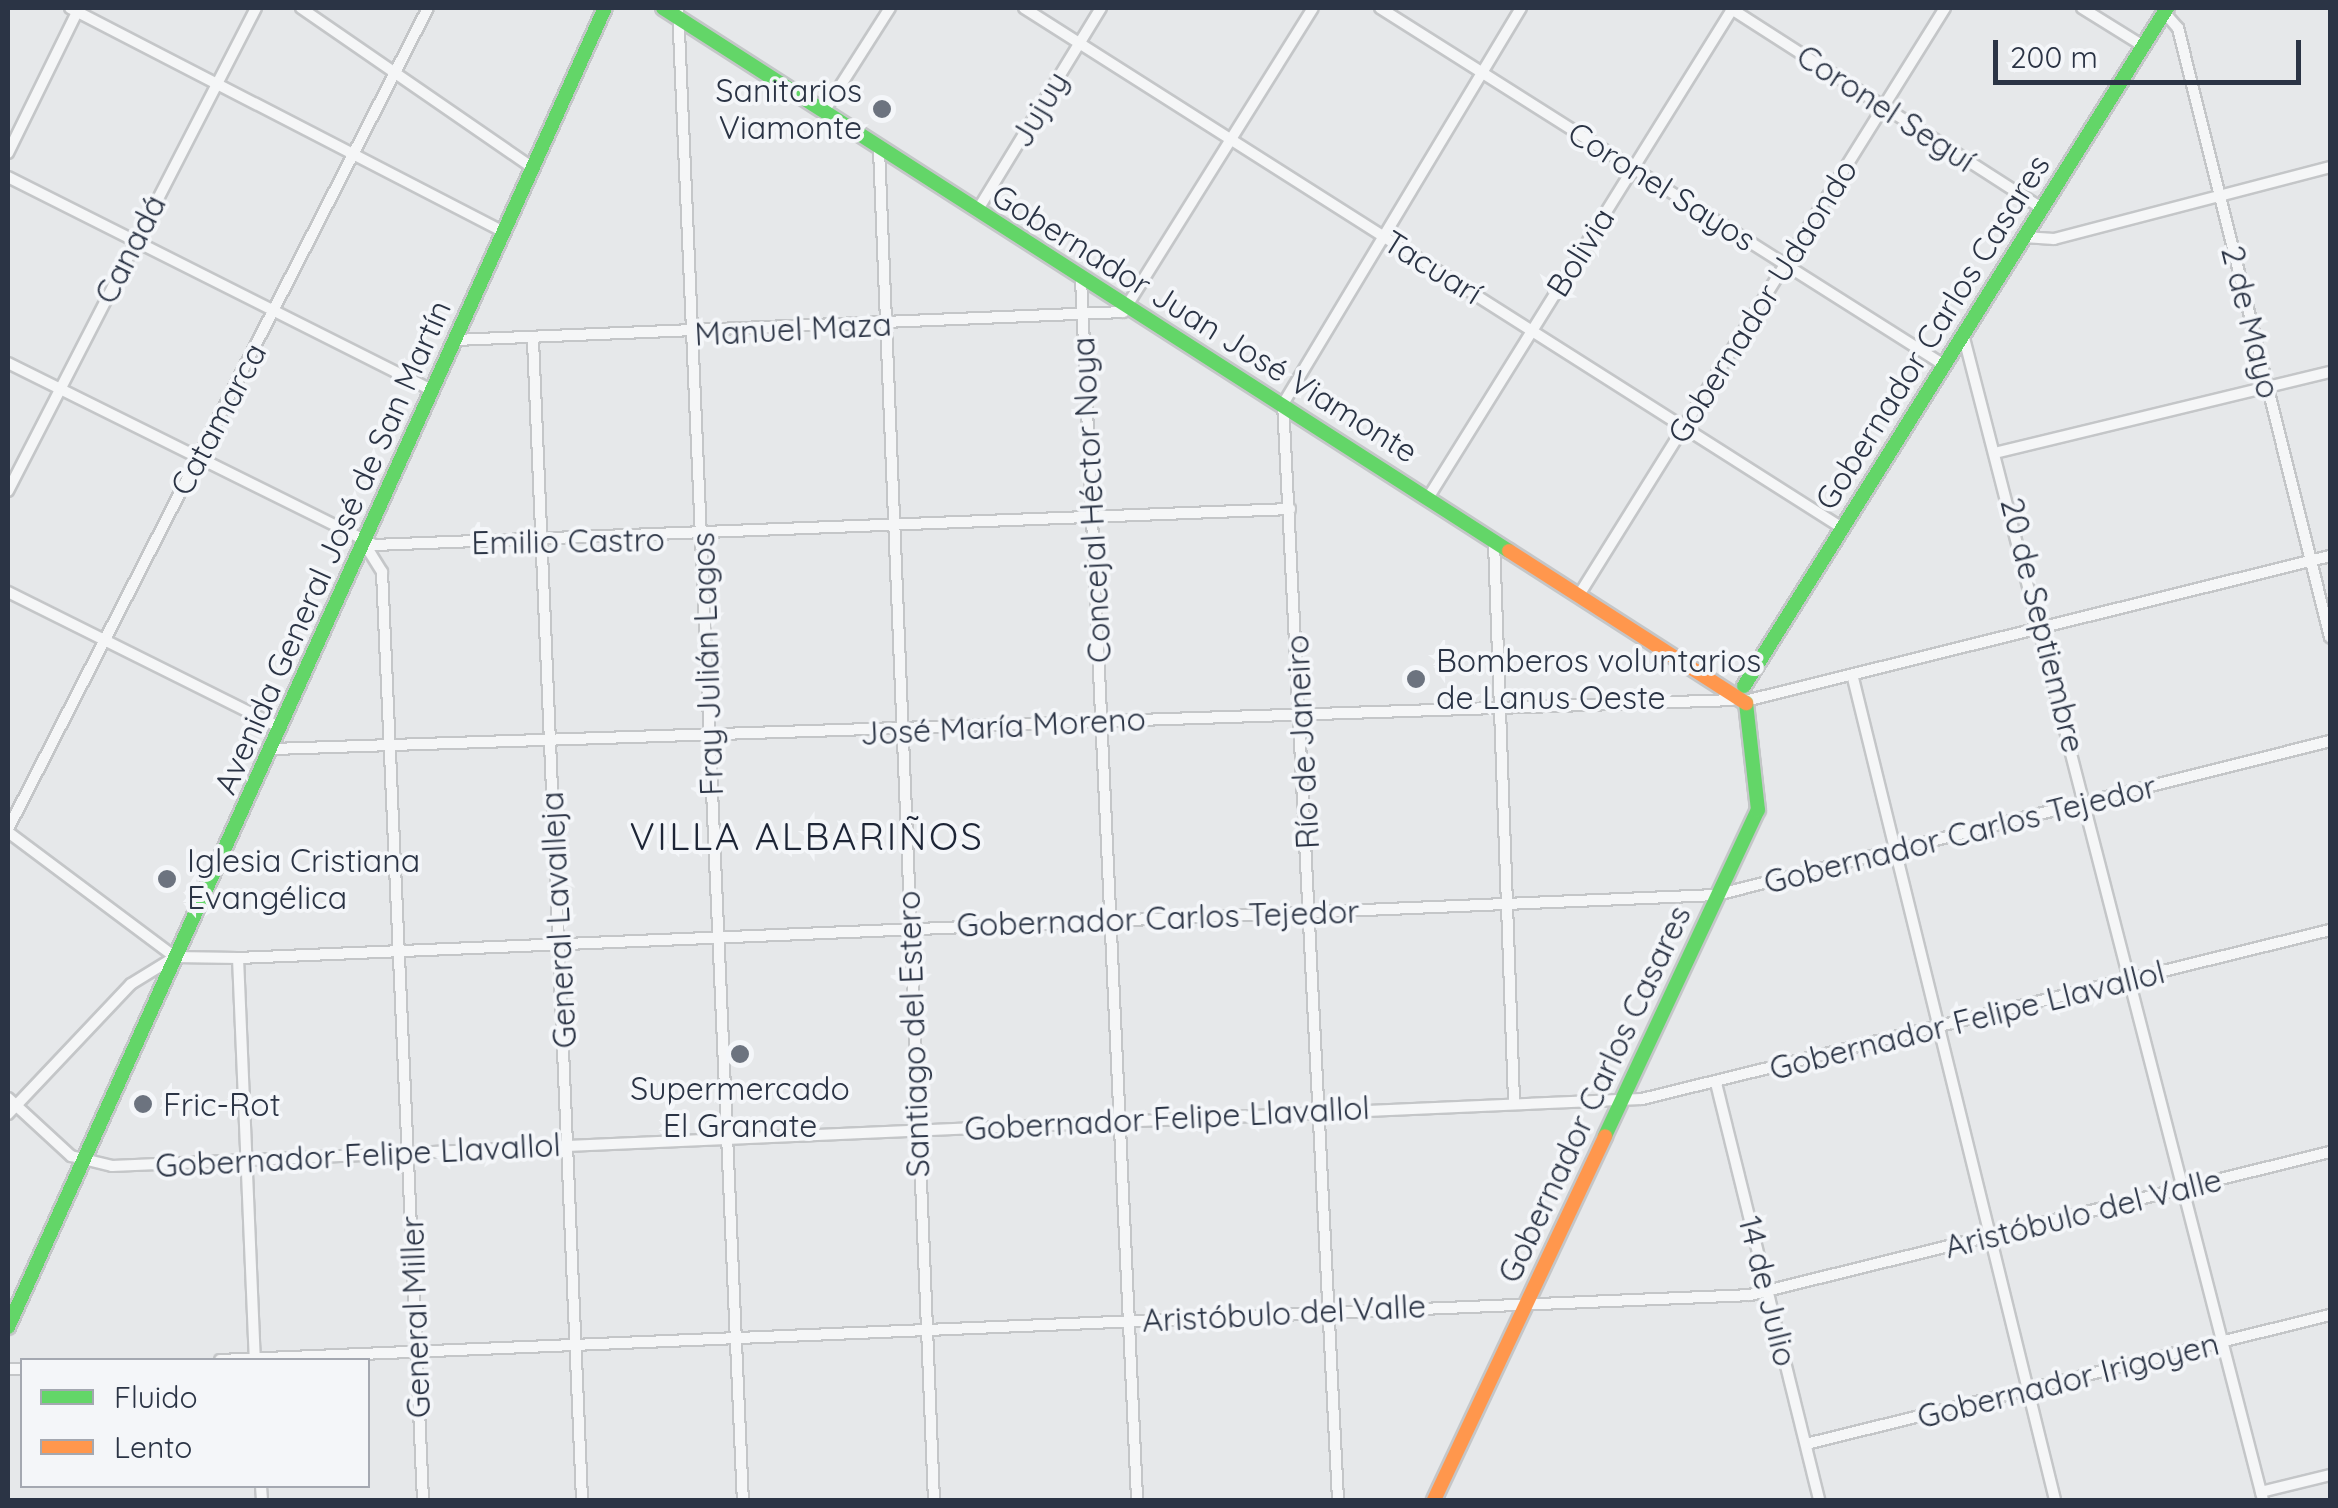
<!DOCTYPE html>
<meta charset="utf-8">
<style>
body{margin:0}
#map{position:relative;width:2338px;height:1508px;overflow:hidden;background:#e6e8ea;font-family:Quicksand,sans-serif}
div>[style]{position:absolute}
.roads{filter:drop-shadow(2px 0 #c4c6c8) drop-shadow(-2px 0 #c4c6c8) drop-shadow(0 2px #c4c6c8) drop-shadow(0 -2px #c4c6c8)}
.street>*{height:10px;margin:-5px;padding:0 5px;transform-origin:5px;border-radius:5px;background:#f5f6f7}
.fast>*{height:14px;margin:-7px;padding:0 7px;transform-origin:7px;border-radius:7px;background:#63d668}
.slow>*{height:14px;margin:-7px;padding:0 7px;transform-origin:7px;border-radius:7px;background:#ff974d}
.dots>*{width:28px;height:28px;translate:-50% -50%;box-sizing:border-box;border:5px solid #f4f6f9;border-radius:50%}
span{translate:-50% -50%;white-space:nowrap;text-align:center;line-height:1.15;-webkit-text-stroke:8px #f4f6f9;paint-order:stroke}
.poi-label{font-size:32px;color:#2b3445}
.right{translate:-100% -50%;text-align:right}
.left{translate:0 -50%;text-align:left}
.street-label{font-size:32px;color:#2b3445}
.quarter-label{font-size:38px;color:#1d2536;letter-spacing:2.5px}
.frame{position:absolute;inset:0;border:10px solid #2b3445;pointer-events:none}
.legend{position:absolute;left:20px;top:1358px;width:350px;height:130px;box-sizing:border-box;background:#f4f6f9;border:2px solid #a4a8b1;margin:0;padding:12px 18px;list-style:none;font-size:30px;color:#2b3445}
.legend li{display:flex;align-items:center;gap:20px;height:50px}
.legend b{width:50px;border:2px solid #a4a8b1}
.scale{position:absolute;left:1993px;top:40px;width:308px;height:45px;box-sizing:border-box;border:5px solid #2b3445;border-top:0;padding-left:12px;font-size:30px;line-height:35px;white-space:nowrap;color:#2b3445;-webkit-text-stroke:8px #f4f6f9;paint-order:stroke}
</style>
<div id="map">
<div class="roads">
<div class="street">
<div style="left:70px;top:8px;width:488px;rotate:27.3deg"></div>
<div style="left:301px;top:8px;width:282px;rotate:34.6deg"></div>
<div style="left:678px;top:8px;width:1493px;rotate:87.51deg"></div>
<div style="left:1024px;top:8px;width:969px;rotate:32.44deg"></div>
<div style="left:1380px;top:8px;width:667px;rotate:32.33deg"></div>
<div style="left:1730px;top:8px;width:371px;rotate:32.7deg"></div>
<div style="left:2082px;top:8px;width:72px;rotate:31.9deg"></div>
<div style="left:2164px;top:12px;width:21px;rotate:49deg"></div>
<div style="left:2178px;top:28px;width:628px;rotate:75.99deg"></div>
<div style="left:823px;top:113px;width:125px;rotate:-57.5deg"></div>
<div style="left:879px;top:149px;width:1352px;rotate:87.67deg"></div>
<div style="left:8px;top:153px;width:161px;rotate:-63.9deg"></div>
<div style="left:8px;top:177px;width:474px;rotate:26.7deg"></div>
<div style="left:977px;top:211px;width:238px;rotate:-58.6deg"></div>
<div style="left:2024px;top:237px;width:30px;rotate:4deg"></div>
<div style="left:2054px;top:239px;width:285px;rotate:-14.6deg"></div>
<div style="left:1081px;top:279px;width:1222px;rotate:87.37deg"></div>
<div style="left:1963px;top:334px;width:1204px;rotate:75.57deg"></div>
<div style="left:455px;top:340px;width:669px;rotate:-2.4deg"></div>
<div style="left:1123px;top:312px;width:358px;rotate:-58deg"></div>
<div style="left:533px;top:340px;width:1161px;rotate:87.58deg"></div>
<div style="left:8px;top:363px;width:409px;rotate:26.4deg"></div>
<div style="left:374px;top:545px;width:917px;rotate:-2.25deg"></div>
<div style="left:1999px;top:452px;width:341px;rotate:-13.6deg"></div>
<div style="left:8px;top:491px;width:543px;rotate:-62.82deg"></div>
<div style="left:1428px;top:498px;width:577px;rotate:-58.1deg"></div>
<div style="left:1494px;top:542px;width:559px;rotate:87.95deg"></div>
<div style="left:364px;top:543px;width:34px;rotate:58deg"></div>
<div style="left:382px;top:572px;width:929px;rotate:87.47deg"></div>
<div style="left:8px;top:592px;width:305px;rotate:26.5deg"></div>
<div style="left:1579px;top:595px;width:692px;rotate:-58.06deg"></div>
<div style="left:1853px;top:678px;width:846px;rotate:76.19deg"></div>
<div style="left:1749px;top:700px;width:599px;rotate:-13.92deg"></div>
<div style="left:273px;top:749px;width:1460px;rotate:-1.92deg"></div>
<div style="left:8px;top:829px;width:922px;rotate:-62.91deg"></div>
<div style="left:8px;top:832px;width:209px;rotate:36.8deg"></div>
<div style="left:175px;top:957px;width:63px;rotate:0.9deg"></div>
<div style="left:238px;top:958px;width:1479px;rotate:-2.44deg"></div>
<div style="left:1716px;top:895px;width:633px;rotate:-14.08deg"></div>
<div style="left:238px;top:958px;width:402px;rotate:87.6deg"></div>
<div style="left:1716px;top:1083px;width:430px;rotate:76.1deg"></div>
<div style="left:8px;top:1098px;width:86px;rotate:42.6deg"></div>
<div style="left:71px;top:1156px;width:42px;rotate:13.7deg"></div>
<div style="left:112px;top:1166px;width:1531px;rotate:-2.51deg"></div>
<div style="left:1642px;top:1099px;width:708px;rotate:-13.8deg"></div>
<div style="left:8px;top:1114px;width:179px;rotate:-46.6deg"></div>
<div style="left:131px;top:984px;width:52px;rotate:-31.5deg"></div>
<div style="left:220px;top:1360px;width:1531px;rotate:-2.43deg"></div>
<div style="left:1750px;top:1295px;width:597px;rotate:-13.85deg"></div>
<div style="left:8px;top:1369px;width:14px"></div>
<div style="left:1806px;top:1444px;width:540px;rotate:-13.83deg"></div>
<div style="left:261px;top:1486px;width:14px;rotate:86deg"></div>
<div style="left:2261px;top:1492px;width:71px;rotate:-13.8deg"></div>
<div style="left:1338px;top:1500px;width:1097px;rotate:-92.87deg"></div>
<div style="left:1283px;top:404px;width:462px;rotate:-59deg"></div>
</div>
<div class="fast">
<div style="left:663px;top:8px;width:1005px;rotate:32.69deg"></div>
<div style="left:1744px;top:686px;width:799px;rotate:-58.04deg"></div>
<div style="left:1605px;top:1136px;width:360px;rotate:-64.9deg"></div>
<div style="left:1758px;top:810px;width:108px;rotate:-96.4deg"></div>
<div style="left:8px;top:1327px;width:1448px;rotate:-65.65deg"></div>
</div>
<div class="slow">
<div style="left:1509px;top:551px;width:282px;rotate:32.7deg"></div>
<div style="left:1434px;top:1500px;width:402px;rotate:-64.8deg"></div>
</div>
</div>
<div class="dots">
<div style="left:882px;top:109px;background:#6c737f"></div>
<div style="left:1416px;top:679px;background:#6c737f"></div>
<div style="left:167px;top:879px;background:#6c737f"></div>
<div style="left:740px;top:1054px;background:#6c737f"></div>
<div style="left:143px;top:1104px;background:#6c737f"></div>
</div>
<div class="poi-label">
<span class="right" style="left:862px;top:109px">Sanitarios<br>Viamonte</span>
<span class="left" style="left:1436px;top:679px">Bomberos voluntarios<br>de Lanus Oeste</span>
<span class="left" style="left:187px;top:879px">Iglesia Cristiana<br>Evangélica</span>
<span style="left:740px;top:1107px">Supermercado<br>El Granate</span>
<span class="left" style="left:163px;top:1104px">Fric-Rot</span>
</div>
<div class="street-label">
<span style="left:1886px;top:108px;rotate:33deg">Coronel Seguí</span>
<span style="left:1039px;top:109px;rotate:-59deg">Jujuy</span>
<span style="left:1662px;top:186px;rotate:32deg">Coronel Sayos</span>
<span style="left:130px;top:249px;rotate:-63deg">Canadá</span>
<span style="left:1580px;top:252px;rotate:-58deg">Bolivia</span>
<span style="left:1433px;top:267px;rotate:32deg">Tacuarí</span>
<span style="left:1762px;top:301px;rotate:-58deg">Gobernador Udaondo</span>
<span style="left:2251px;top:322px;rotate:76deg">2 de Mayo</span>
<span style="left:1205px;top:323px;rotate:32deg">Gobernador Juan José Viamonte</span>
<span style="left:793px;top:329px;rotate:-3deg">Manuel Maza</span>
<span style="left:1932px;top:332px;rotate:-58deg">Gobernador Carlos Casares</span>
<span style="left:218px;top:419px;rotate:-62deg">Catamarca</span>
<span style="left:1091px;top:500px;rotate:-93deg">Concejal Héctor Noya</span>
<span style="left:568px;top:541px;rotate:-1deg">Emilio Castro</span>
<span style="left:332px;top:547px;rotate:-66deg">Avenida General José de San Martín</span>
<span style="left:2043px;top:625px;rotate:76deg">20 de Septiembre</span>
<span style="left:707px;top:664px;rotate:-92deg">Fray Julián Lagos</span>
<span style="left:1003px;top:726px;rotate:-3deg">José María Moreno</span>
<span style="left:1302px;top:742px;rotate:-93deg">Río de Janeiro</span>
<span style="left:1960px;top:834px;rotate:-14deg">Gobernador Carlos Tejedor</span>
<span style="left:1158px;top:918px;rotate:-2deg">Gobernador Carlos Tejedor</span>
<span style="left:558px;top:920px;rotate:-93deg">General Lavalleja</span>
<span style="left:1967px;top:1020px;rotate:-14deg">Gobernador Felipe Llavallol</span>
<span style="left:913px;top:1034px;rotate:-92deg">Santiago del Estero</span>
<span style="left:1594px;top:1094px;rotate:-65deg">Gobernador Carlos Casares</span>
<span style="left:1167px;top:1118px;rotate:-3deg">Gobernador Felipe Llavallol</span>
<span style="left:358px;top:1155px;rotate:-3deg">Gobernador Felipe Llavallol</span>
<span style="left:2083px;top:1213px;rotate:-14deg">Aristóbulo del Valle</span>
<span style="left:1768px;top:1291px;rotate:76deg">14 de Julio</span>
<span style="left:1284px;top:1313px;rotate:-3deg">Aristóbulo del Valle</span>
<span style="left:415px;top:1317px;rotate:-92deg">General Miller</span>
<span style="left:2068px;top:1380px;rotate:-14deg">Gobernador Irigoyen</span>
</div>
<div class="quarter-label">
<span style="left:807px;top:837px">VILLA ALBARIÑOS</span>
</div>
<div class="frame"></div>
<ul class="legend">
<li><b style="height:12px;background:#63d668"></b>Fluido</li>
<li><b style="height:12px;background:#ff974d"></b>Lento</li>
</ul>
<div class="scale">200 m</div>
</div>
